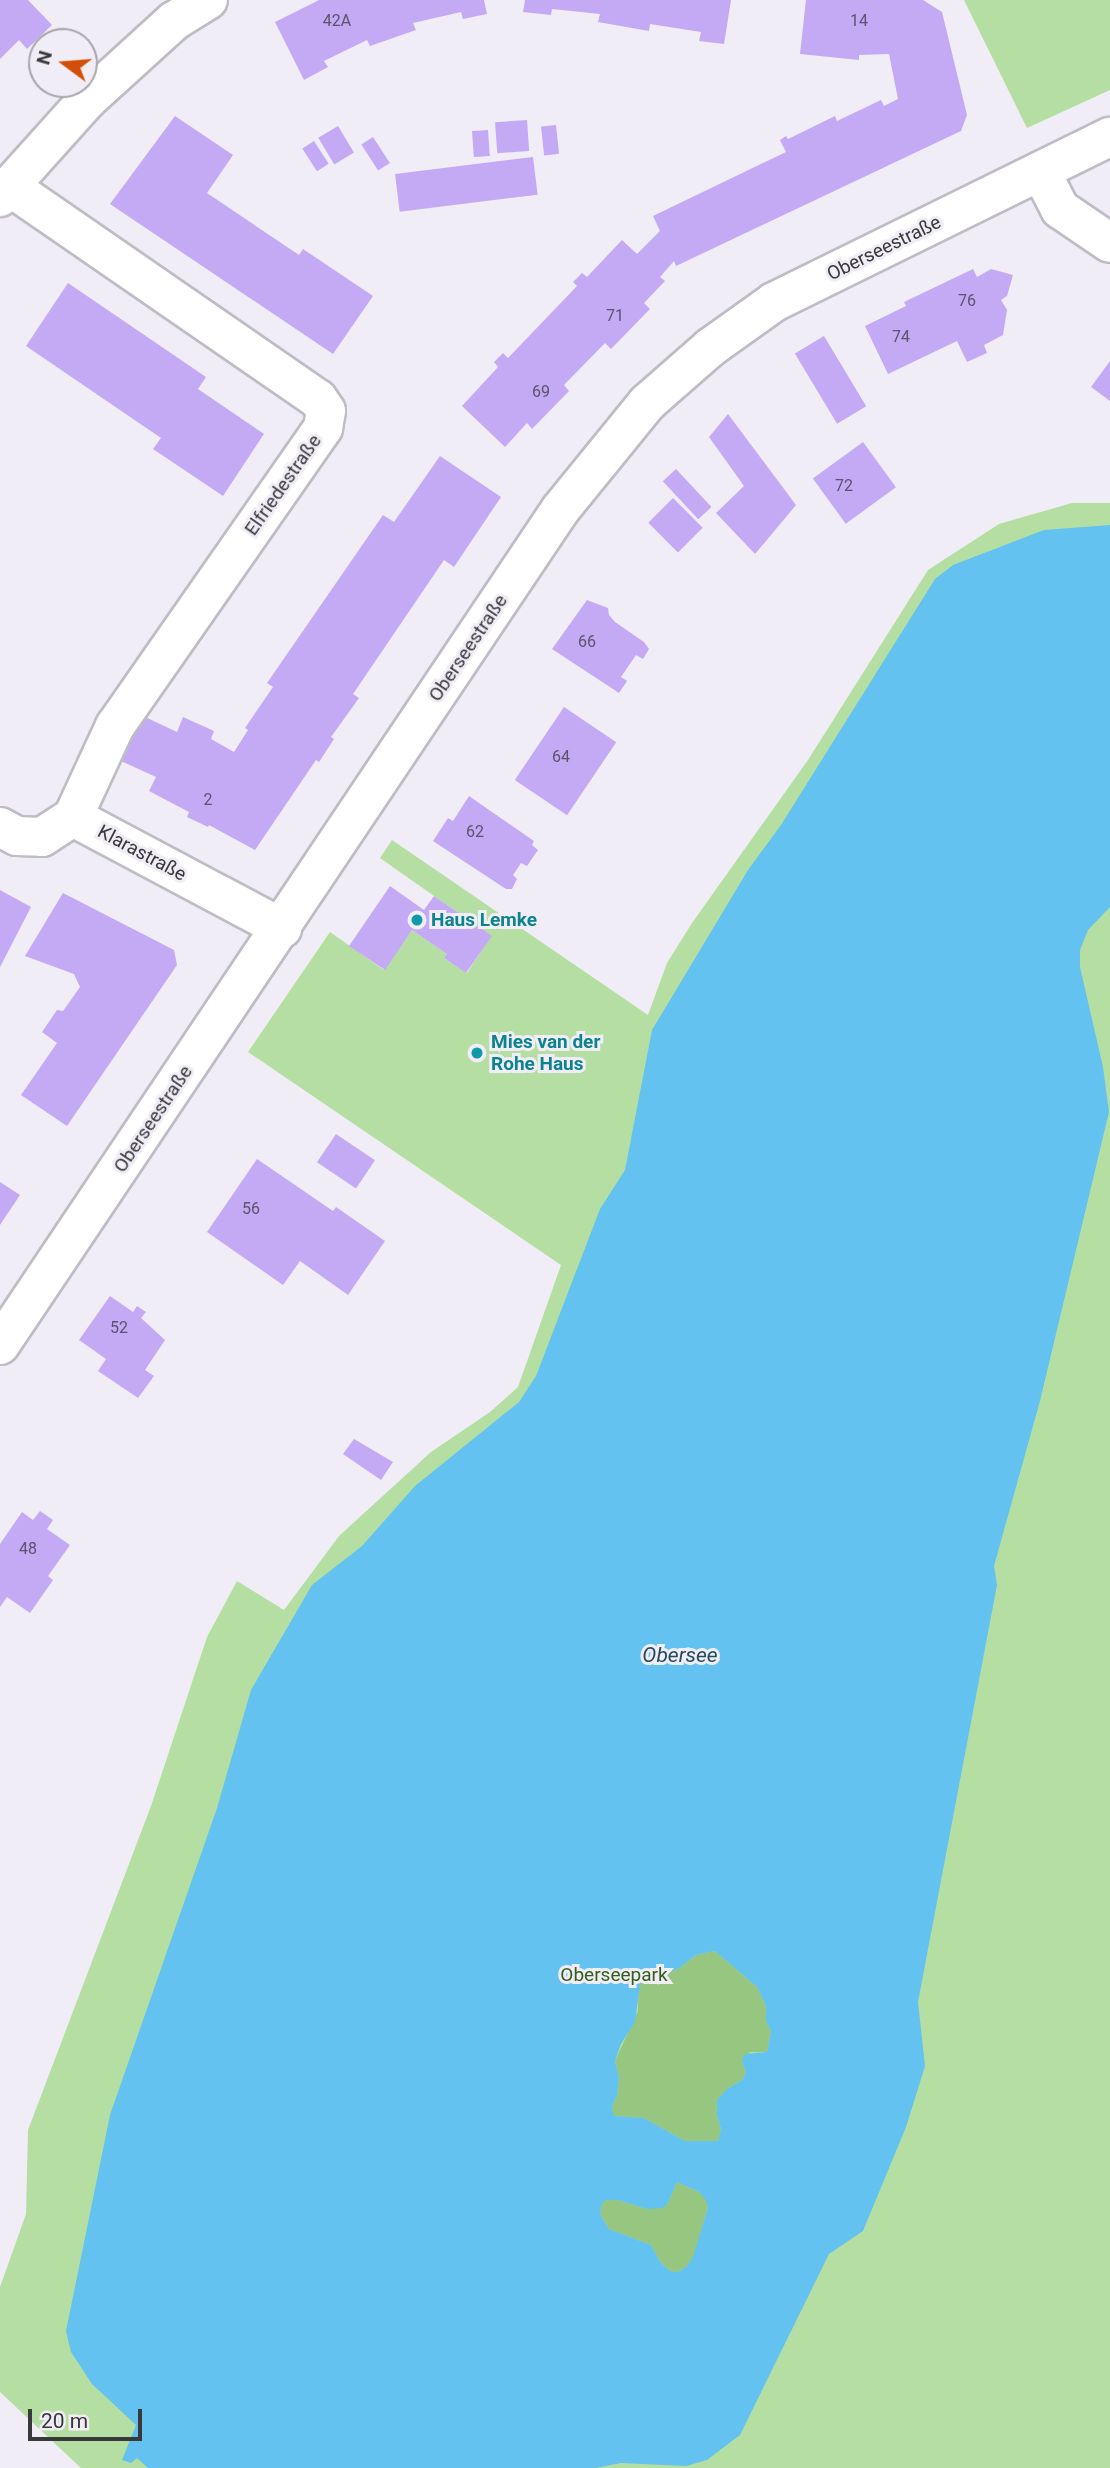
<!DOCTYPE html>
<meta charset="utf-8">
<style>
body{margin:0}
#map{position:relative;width:1110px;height:2468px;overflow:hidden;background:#f0edf6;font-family:Roboto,sans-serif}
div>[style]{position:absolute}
.green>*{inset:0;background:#b5dea3}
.forest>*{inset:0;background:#96c67f}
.water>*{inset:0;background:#63c2ef}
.building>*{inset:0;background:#c4a9f5;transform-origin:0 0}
.roads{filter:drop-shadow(2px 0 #bebcc4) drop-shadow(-2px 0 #bebcc4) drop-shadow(0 2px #bebcc4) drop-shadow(0 -2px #bebcc4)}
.minor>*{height:38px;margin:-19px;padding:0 19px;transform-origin:19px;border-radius:19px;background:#fff}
.dots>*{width:19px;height:19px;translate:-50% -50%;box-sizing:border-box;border:4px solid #f0edf6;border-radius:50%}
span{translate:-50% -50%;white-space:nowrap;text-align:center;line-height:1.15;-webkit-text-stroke:6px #f0edf6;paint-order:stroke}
.number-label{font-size:16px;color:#5c546a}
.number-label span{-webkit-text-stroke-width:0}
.street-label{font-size:19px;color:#39383b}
.culture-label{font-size:19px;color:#0d838f;font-weight:700}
.left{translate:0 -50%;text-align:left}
.park-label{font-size:19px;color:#325e17}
.water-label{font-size:21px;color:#224b5e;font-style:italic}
.north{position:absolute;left:28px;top:28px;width:70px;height:70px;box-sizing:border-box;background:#f0edf6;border:2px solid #a7a5ab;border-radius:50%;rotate:286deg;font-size:19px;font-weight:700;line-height:28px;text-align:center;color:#39383b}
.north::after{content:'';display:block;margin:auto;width:24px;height:32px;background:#d34f09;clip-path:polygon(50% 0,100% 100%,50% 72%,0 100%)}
.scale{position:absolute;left:28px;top:2409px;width:114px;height:32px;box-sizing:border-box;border:4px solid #39383b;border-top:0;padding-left:9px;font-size:21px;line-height:24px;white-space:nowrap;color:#39383b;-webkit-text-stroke:5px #f0edf6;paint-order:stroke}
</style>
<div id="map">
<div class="green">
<div style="clip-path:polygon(964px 0,1110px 0,1110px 90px,1027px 128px)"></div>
<div style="clip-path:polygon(1072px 503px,1110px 503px,1110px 2468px,81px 2468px,0 2392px,0 2287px,26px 2214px,28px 2130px,151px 1806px,207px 1637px,237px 1581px,284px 1610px,339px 1536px,431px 1452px,490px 1412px,518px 1387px,561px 1265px,248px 1052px,330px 932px,384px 970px,412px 930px,447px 954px,445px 959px,467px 973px,491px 936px,380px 858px,392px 840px,648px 1015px,667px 963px,692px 923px,808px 760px,928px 570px,999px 524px)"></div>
</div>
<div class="forest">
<div style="clip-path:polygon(715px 1951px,757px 1987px,766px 2006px,766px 2021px,771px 2031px,767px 2052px,750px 2052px,742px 2061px,746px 2073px,742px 2080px,727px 2089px,717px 2116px,721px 2129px,718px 2141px,685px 2141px,644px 2118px,613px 2116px,612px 2106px,617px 2096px,619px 2077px,615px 2061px,638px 2011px,639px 1979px,650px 1972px,667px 1973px,678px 1969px,696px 1955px)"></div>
<div style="clip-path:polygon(677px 2182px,699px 2192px,707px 2200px,708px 2208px,694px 2257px,687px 2266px,678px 2272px,670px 2271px,661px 2263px,651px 2245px,609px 2229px,600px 2214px,601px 2203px,606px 2200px,618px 2200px,647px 2209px,668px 2203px)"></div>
</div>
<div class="water">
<div style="clip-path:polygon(evenodd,1110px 525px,1110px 907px,1088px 930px,1080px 950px,1080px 967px,1103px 1067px,1109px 1112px,1040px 1401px,994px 1566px,997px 1585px,918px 2002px,925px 2066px,906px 2127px,863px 2231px,829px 2254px,740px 2435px,707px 2460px,686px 2466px,621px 2463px,596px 2468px,148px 2468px,137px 2458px,131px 2463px,122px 2460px,136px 2425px,92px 2384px,71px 2352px,66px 2331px,110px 2115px,217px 1808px,251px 1690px,312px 1585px,362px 1546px,415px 1486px,519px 1402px,536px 1376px,600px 1209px,625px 1170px,652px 1030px,748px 870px,781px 825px,935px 579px,953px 565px,1044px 530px,1110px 525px,715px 1951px,757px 1987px,766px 2006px,766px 2021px,771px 2031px,767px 2052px,745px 2054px,742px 2061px,746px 2073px,742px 2080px,727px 2089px,717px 2100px,717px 2116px,721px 2129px,718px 2141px,685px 2141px,644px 2118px,614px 2116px,612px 2106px,617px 2096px,619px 2077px,615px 2061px,621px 2044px,635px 2022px,641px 1977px,650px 1972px,667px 1973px,678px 1969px,696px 1955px,715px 1951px,1110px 525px,677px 2182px,699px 2192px,706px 2200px,708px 2208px,693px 2257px,687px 2266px,678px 2272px,670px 2271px,661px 2263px,651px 2245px,609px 2229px,600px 2214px,602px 2203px,606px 2200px,618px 2200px,647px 2209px,663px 2208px,668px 2203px,677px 2182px)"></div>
</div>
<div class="building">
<div style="clip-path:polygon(0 0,28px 0,52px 25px,27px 49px,19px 40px,0 59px)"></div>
<div style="clip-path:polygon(319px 0,484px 0,487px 14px,463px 19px,461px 12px,413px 23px,416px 30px,370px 46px,367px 40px,324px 61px,328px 67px,304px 80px,275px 22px)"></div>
<div style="clip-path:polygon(525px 0,731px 0,724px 44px,699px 41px,701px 32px,650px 24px,649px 31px,598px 22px,600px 14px,552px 9px,551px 15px,523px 12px)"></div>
<div style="clip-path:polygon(806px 0,923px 0,942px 12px,967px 115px,961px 131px,676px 266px,674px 261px,660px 277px,665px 281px,644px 303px,650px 309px,611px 349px,605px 343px,564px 385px,569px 391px,532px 429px,527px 423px,505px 447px,462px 406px,498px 367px,494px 362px,503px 353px,508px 358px,577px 286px,573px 282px,582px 273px,587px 277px,622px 240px,637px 254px,660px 231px,653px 216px,786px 152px,780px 140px,786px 136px,788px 139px,835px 116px,837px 121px,881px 100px,884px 106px,898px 99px,889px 54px,859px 55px,859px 60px,800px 54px)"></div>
<div style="clip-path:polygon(175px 116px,233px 155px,207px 193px,299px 255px,303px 249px,373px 296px,333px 354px,110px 204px)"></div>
<div style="left:527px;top:120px;width:31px;height:32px;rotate:86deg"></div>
<div style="left:556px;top:125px;width:29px;height:15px;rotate:84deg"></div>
<div style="left:338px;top:126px;width:31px;height:23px;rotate:59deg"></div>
<div style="left:488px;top:130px;width:26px;height:16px;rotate:86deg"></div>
<div style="left:373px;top:137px;width:31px;height:14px;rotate:57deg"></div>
<div style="left:314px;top:141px;width:27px;height:14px;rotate:57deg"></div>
<div style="left:533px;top:157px;width:38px;height:139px;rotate:83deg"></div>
<div style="clip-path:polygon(973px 269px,977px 277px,991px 269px,1013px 275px,1007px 296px,1001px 300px,1007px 310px,1003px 335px,984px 345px,987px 353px,967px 362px,957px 341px,888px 374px,865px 326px,906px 306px,904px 302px)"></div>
<div style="clip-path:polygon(68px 283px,206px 377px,198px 389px,264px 434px,223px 496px,153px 449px,161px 438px,26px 346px)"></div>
<div style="left:824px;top:336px;width:82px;height:34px;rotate:59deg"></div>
<div style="clip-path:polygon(1110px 361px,1110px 401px,1091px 387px)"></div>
<div style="clip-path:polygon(728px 414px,796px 505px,755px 554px,716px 513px,744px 486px,709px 437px)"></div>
<div style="left:863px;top:442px;width:56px;height:62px;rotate:54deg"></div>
<div style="clip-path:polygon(440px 456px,501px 497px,454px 567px,444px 560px,353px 694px,359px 698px,331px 737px,334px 739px,319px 762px,316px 760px,255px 850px,209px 825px,208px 827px,187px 817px,189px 812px,149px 791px,156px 777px,121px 761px,143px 716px,177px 732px,183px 717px,214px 731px,211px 739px,234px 752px,248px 730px,245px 728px,273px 687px,267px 683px,383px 515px,394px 522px)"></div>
<div style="left:676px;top:469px;width:52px;height:18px;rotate:47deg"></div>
<div style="left:673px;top:498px;width:42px;height:35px;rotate:45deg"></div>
<div style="clip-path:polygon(587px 600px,608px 608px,609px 615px,615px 622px,644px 642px,649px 649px,643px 659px,636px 655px,621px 677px,627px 681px,619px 693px,552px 649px)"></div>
<div style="left:564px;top:707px;width:63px;height:88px;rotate:34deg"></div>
<div style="clip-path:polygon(469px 796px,534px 841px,532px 845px,538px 850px,527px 866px,521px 863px,513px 875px,517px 879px,512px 889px,506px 889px,433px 841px,448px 818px,453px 821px)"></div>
<div style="clip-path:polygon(390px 886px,424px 910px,434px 896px,492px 936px,466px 973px,444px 958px,447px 954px,412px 930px,385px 970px,349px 946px)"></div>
<div style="clip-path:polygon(0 890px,31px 907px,0 967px)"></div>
<div style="clip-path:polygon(63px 893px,174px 950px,177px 965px,67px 1126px,21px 1095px,57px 1043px,42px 1032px,57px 1010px,63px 1011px,80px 987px,74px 974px,25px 956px)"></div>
<div style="left:336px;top:1134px;width:47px;height:34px;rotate:34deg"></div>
<div style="clip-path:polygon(257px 1159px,333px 1211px,336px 1207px,385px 1241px,348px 1295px,300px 1261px,283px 1285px,207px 1232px)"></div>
<div style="clip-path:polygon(0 1182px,20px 1195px,0 1225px)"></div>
<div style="clip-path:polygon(110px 1296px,133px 1312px,137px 1306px,146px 1312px,141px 1318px,165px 1340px,145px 1370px,154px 1376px,138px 1398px,98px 1371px,106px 1359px,79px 1340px)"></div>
<div style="clip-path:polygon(354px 1439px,393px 1462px,381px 1480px,343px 1454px)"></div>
<div style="clip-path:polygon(40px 1511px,53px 1520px,47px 1529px,70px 1545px,48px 1576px,53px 1580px,30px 1613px,7px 1597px,0 1607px,0 1544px,22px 1512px,33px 1520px)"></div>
</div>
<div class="roads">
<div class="minor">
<div style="left:1041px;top:172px;width:42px;rotate:62.8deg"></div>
<div style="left:1060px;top:209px;width:60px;rotate:34.2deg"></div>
<div style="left:9px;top:186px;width:375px;rotate:34.6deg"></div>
<div style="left:318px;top:399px;width:14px;rotate:56deg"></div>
<div style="left:326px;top:411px;width:17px;rotate:100deg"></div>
<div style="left:323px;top:428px;width:363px;rotate:124.9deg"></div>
<div style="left:115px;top:726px;width:100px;rotate:114.8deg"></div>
<div style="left:0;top:197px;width:129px;rotate:-48.1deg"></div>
<div style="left:86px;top:101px;width:119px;rotate:-42.3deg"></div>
<div style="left:174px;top:21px;width:40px;rotate:-32deg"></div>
<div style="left:73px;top:817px;width:237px;rotate:28deg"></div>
<div style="left:0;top:827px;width:19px;rotate:28deg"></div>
<div style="left:17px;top:836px;width:25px;rotate:2deg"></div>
<div style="left:42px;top:837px;width:37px;rotate:-33deg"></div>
<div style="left:0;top:1345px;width:1005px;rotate:-56.15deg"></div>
<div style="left:560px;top:510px;width:138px;rotate:-50.9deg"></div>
<div style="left:647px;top:403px;width:85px;rotate:-41.2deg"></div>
<div style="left:711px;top:347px;width:77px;rotate:-35.5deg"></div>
<div style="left:774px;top:302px;width:374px;rotate:-26.2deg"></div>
</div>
</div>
<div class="dots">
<div style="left:417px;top:920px;background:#0f9aa8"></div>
<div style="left:477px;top:1053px;background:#0f9aa8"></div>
</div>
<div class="number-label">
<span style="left:337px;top:21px">42A</span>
<span style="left:859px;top:21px">14</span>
<span style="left:967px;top:301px">76</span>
<span style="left:615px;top:316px">71</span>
<span style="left:901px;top:337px">74</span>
<span style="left:541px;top:392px">69</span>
<span style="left:844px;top:486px">72</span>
<span style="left:587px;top:642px">66</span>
<span style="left:561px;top:757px">64</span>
<span style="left:208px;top:800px">2</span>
<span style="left:475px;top:832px">62</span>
<span style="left:251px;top:1209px">56</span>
<span style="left:119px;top:1328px">52</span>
<span style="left:28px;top:1549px">48</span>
</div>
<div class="street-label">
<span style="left:884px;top:248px;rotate:-26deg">Oberseestraße</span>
<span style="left:283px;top:485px;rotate:-55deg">Elfriedestraße</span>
<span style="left:468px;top:648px;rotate:-56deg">Oberseestraße</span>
<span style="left:142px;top:853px;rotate:28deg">Klarastraße</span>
<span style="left:153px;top:1119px;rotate:-56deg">Oberseestraße</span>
</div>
<div class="culture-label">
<span class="left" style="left:431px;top:920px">Haus Lemke</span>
<span class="left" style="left:491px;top:1053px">Mies van der<br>Rohe Haus</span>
</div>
<div class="park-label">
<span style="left:614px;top:1975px">Oberseepark</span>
</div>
<div class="water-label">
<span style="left:680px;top:1655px">Obersee</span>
</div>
<div class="north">N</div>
<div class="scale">20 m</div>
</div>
